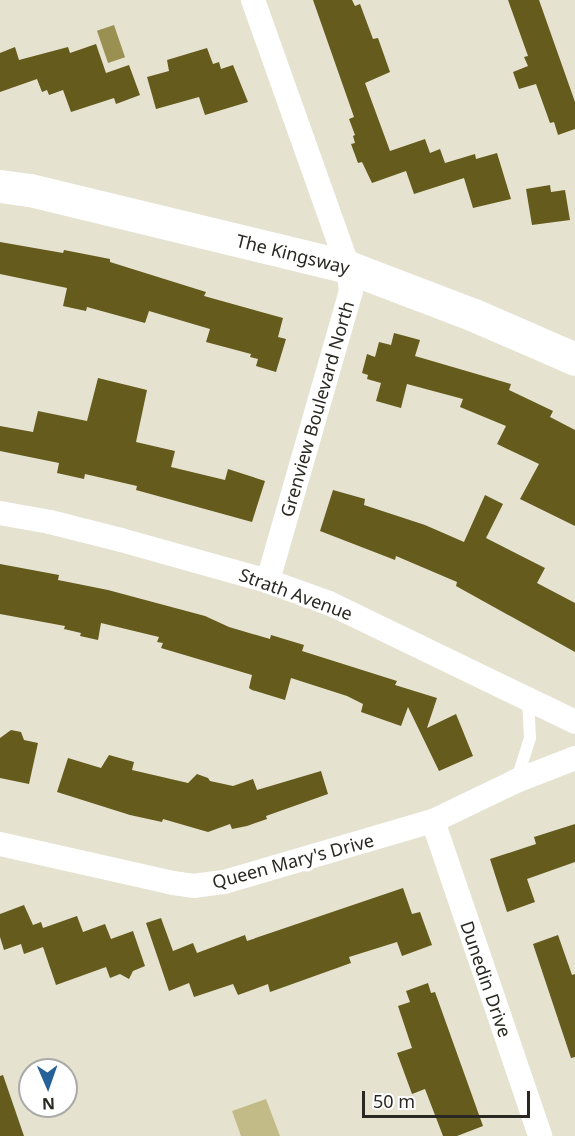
<!DOCTYPE html>
<style>
body{margin:0}
#map{position:relative;width:575px;height:1136px;overflow:hidden;background:#e5e2d0;font-family:"Noto Sans",sans-serif}
div>[style]{position:absolute}
.green>*{inset:0;background:#c3bb87}
.water>*{inset:0;background:#9a9052;transform-origin:0 0}
.building>*{inset:0;background:#655b1c}
.lane>*{height:12px;margin:-6px;padding:0 6px;transform-origin:6px;border-radius:6px;background:#fff}
.street>*{height:24px;margin:-12px;padding:0 12px;transform-origin:12px;border-radius:12px;background:#fff}
.secondary>*{height:33px;margin:-16.5px;padding:0 16.5px;transform-origin:16.5px;border-radius:16.5px;background:#fff}
span{translate:-50% -50%;white-space:nowrap;text-align:center;line-height:1.15;-webkit-text-stroke:6px #fff;paint-order:stroke}
.street-label{font-size:18px;color:#292822}
.north{position:absolute;left:18px;top:1058px;width:60px;height:60px;box-sizing:border-box;background:#fff;border:2px solid #a9a9a7;border-radius:50%;rotate:178deg;font-size:16px;font-weight:700;line-height:24px;text-align:center;color:#292822}
.north::after{content:'';display:block;margin:auto;width:21px;height:27px;background:#266198;clip-path:polygon(50% 0,100% 100%,50% 72%,0 100%)}
.scale{position:absolute;left:362px;top:1091px;width:168px;height:27px;box-sizing:border-box;border:3px solid #292822;border-top:0;padding-left:8px;font-size:18px;line-height:21px;white-space:nowrap;color:#292822;-webkit-text-stroke:4px #fff;paint-order:stroke}
</style>
<div id="map">
<div class="green">
<div style="clip-path:polygon(266px 1099px,280px 1136px,241px 1136px,232px 1111px)"></div>
</div>
<div class="water">
<div style="left:114px;top:25px;width:34px;height:18px;rotate:71deg"></div>
</div>
<div class="building">
<div style="clip-path:polygon(313px 0,352px 0,355px 6px,360px 4px,373px 39px,378px 38px,390px 72px,365px 83px,390px 151px,425px 139px,430px 153px,440px 149px,445px 163px,475px 154px,476px 159px,497px 153px,511px 199px,473px 208px,464px 178px,414px 194px,406px 171px,372px 183px,362px 162px,358px 163px,351px 144px,355px 143px,353px 136px,355px 135px,349px 119px,354px 117px)"></div>
<div style="clip-path:polygon(508px 0,539px 0,575px 102px,575px 129px,558px 135px,554px 122px,550px 123px,536px 84px,519px 89px,513px 72px,528px 66px,524px 57px,528px 56px)"></div>
<div style="clip-path:polygon(96px 44px,106px 73px,129px 65px,140px 95px,116px 104px,114px 98px,71px 112px,63px 90px,49px 95px,47px 90px,42px 92px,37px 79px,0 92px,0 53px,15px 47px,19px 60px,68px 47px,70px 53px)"></div>
<div style="clip-path:polygon(207px 48px,213px 64px,219px 62px,221px 69px,233px 65px,248px 102px,205px 115px,199px 97px,156px 109px,147px 77px,169px 71px,167px 60px)"></div>
<div style="clip-path:polygon(550px 185px,551px 192px,565px 190px,570px 220px,532px 225px,526px 189px)"></div>
<div style="clip-path:polygon(0 242px,63px 253px,64px 250px,110px 259px,110px 262px,206px 292px,204px 296px,283px 318px,278px 337px,286px 339px,276px 372px,256px 366px,258px 359px,250px 357px,251px 354px,206px 342px,210px 329px,149px 311px,145px 323px,87px 307px,86px 311px,63px 306px,67px 288px,0 274px)"></div>
<div style="clip-path:polygon(394px 333px,420px 340px,415px 356px,511px 384px,509px 390px,553px 411px,550px 417px,575px 430px,575px 526px,520px 499px,539px 464px,497px 444px,506px 426px,460px 407px,463px 399px,407px 384px,401px 408px,376px 401px,381px 383px,367px 379px,368px 375px,362px 373px,367px 354px,375px 357px,379px 342px,391px 345px)"></div>
<div style="clip-path:polygon(98px 378px,147px 390px,136px 442px,175px 451px,171px 467px,225px 480px,228px 469px,265px 481px,252px 522px,136px 490px,137px 486px,85px 474px,84px 479px,57px 473px,59px 463px,0 451px,0 426px,33px 432px,38px 411px,87px 421px)"></div>
<div style="clip-path:polygon(333px 490px,365px 499px,364px 505px,425px 525px,464px 542px,485px 495px,503px 504px,486px 538px,545px 568px,537px 583px,575px 603px,575px 652px,456px 586px,457px 582px,396px 556px,395px 560px,320px 531px)"></div>
<div style="clip-path:polygon(0 564px,59px 575px,58px 580px,108px 590px,205px 616px,229px 627px,270px 639px,271px 635px,304px 645px,302px 651px,397px 681px,395px 685px,437px 698px,427px 728px,456px 714px,473px 756px,439px 771px,408px 707px,401px 726px,361px 712px,363px 704px,347px 696px,291px 678px,285px 700px,252px 690px,249px 688px,252px 675px,161px 648px,163px 643px,157px 642px,159px 637px,101px 623px,98px 640px,80px 636px,81px 633px,64px 629px,65px 626px,0 614px)"></div>
<div style="clip-path:polygon(11px 730px,21px 732px,24px 740px,38px 743px,29px 784px,0 778px,0 738px)"></div>
<div style="clip-path:polygon(109px 755px,134px 762px,132px 770px,188px 783px,197px 774px,208px 778px,210px 781px,233px 786px,253px 779px,257px 790px,321px 771px,328px 794px,266px 816px,267px 819px,247px 826px,232px 829px,230px 824px,208px 832px,163px 819px,162px 822px,130px 815px,57px 792px,68px 758px,101px 768px)"></div>
<div style="clip-path:polygon(575px 824px,575px 862px,527px 879px,535px 902px,507px 912px,490px 859px,536px 844px,534px 837px)"></div>
<div style="clip-path:polygon(403px 888px,412px 914px,420px 912px,432px 945px,402px 956px,397px 942px,349px 957px,351px 963px,270px 992px,268px 984px,238px 995px,233px 984px,194px 997px,189px 983px,169px 991px,146px 923px,161px 918px,173px 951px,193px 943px,197px 953px,245px 935px,247px 941px)"></div>
<div style="clip-path:polygon(24px 905px,33px 925px,41px 922px,43px 928px,77px 916px,83px 932px,105px 924px,111px 939px,133px 931px,145px 966px,133px 971px,129px 979px,120px 974px,110px 978px,106px 967px,56px 985px,43px 947px,24px 954px,21px 944px,4px 950px,0 937px,0 914px)"></div>
<div style="clip-path:polygon(558px 935px,572px 975px,575px 974px,575px 1057px,571px 1058px,533px 944px)"></div>
<div style="clip-path:polygon(428px 983px,431px 993px,435px 992px,483px 1126px,457px 1136px,443px 1136px,425px 1089px,412px 1094px,397px 1053px,412px 1048px,398px 1006px,410px 1002px,406px 991px)"></div>
<div style="clip-path:polygon(3px 1075px,24px 1136px,0 1136px,0 1076px)"></div>
</div>
<div class="lane">
<div style="left:517px;top:779px;width:43px;rotate:-72.4deg"></div>
<div style="left:530px;top:738px;width:39px;rotate:-93deg"></div>
</div>
<div class="street">
<div style="left:253px;top:0;width:283px;rotate:70.4deg"></div>
<div style="left:348px;top:267px;width:24px;rotate:83deg"></div>
<div style="left:351px;top:291px;width:302px;rotate:106deg"></div>
<div style="left:0;top:513px;width:51px;rotate:10.2deg"></div>
<div style="left:50px;top:522px;width:73px;rotate:14.2deg"></div>
<div style="left:121px;top:540px;width:153px;rotate:15.6deg"></div>
<div style="left:268px;top:581px;width:65px;rotate:19.8deg"></div>
<div style="left:329px;top:603px;width:273px;rotate:25.8deg"></div>
<div style="left:433px;top:821px;width:333px;rotate:71.2deg"></div>
<div style="left:0;top:844px;width:177px;rotate:12.7deg"></div>
<div style="left:173px;top:883px;width:21px;rotate:8deg"></div>
<div style="left:194px;top:886px;width:30px;rotate:-8deg"></div>
<div style="left:224px;top:882px;width:218px;rotate:-16.3deg"></div>
<div style="left:433px;top:821px;width:92px;rotate:-25.7deg"></div>
<div style="left:516px;top:781px;width:63px;rotate:-21.3deg"></div>
</div>
<div class="secondary">
<div style="left:0;top:186px;width:30px;rotate:8deg"></div>
<div style="left:30px;top:190px;width:327px;rotate:13.6deg"></div>
<div style="left:348px;top:267px;width:135px;rotate:20.9deg"></div>
<div style="left:474px;top:315px;width:110px;rotate:23.5deg"></div>
</div>
<div class="street-label">
<span style="left:293px;top:254px;rotate:14deg">The Kingsway</span>
<span style="left:317px;top:409px;rotate:-74deg">Grenview Boulevard North</span>
<span style="left:296px;top:594px;rotate:20deg">Strath Avenue</span>
<span style="left:293px;top:861px;rotate:-15deg">Queen Mary's Drive</span>
<span style="left:486px;top:979px;rotate:71deg">Dunedin Drive</span>
</div>
<div class="north">N</div>
<div class="scale">50 m</div>
</div>
